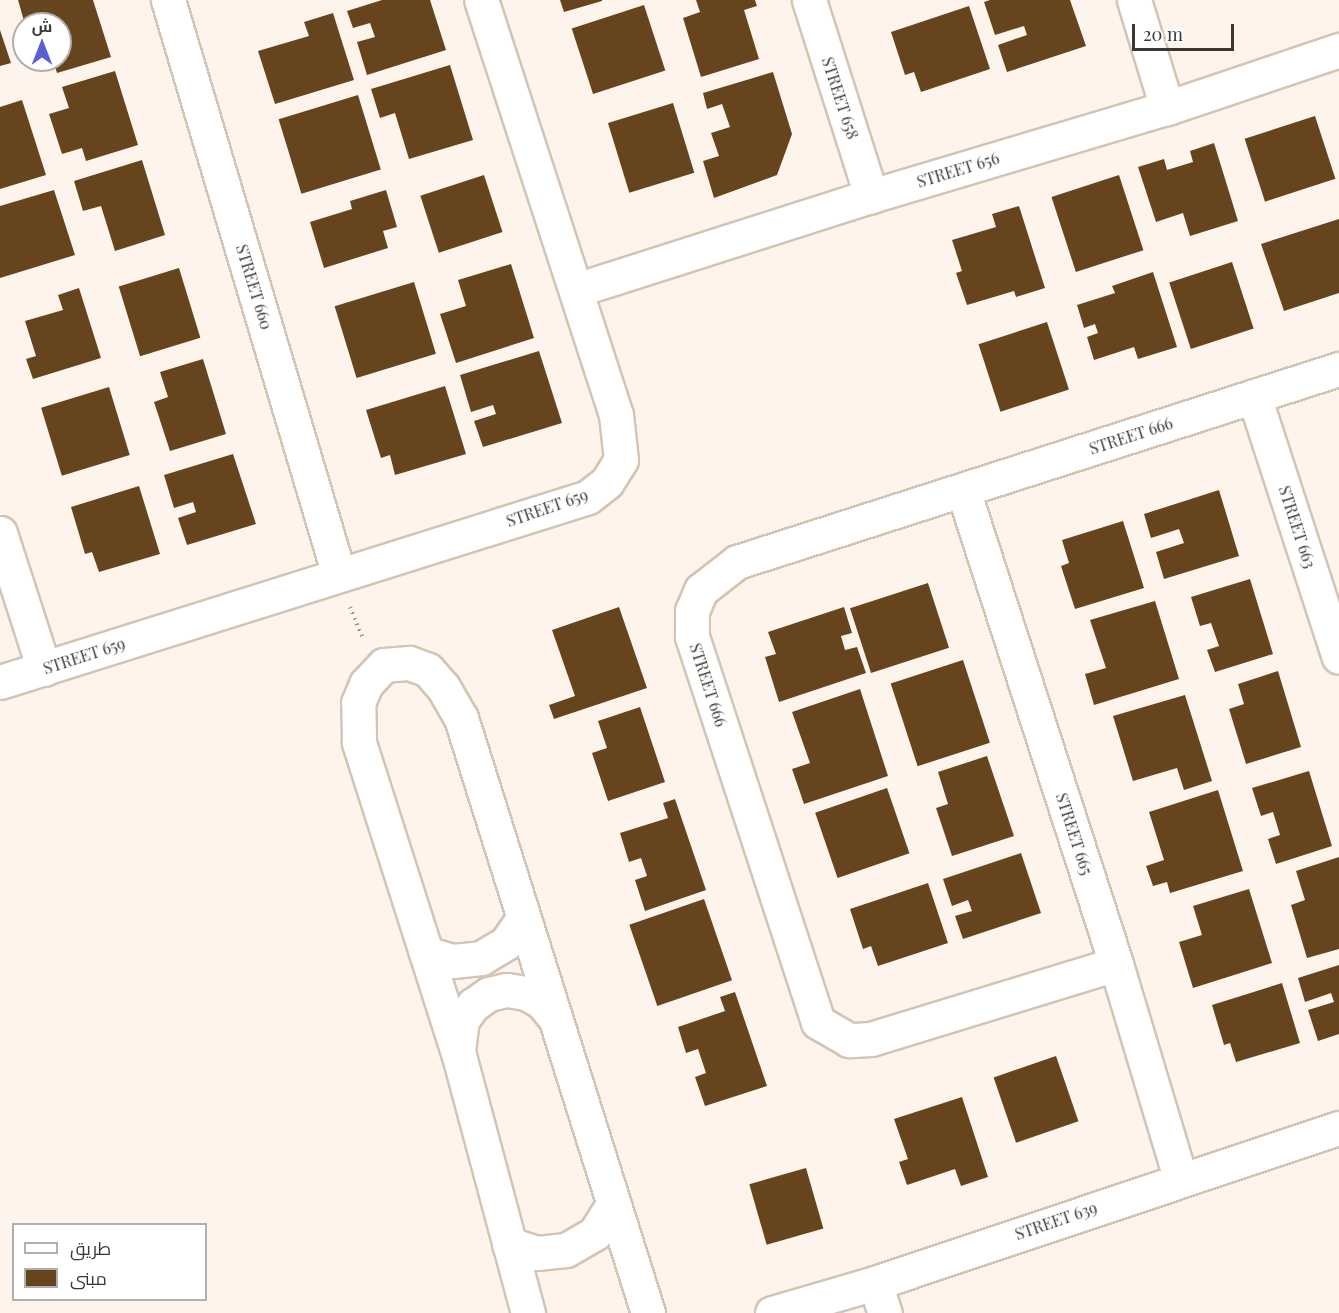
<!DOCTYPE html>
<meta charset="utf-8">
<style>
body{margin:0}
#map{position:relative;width:1339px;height:1313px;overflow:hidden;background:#fef4eb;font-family:"Playfair Display",Cairo,serif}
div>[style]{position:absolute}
.building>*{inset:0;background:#66441d;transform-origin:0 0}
.path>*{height:4px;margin-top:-2px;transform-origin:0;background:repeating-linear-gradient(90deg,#9f978f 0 1.5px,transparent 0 6px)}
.roads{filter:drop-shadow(2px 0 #d3c4b5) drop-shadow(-2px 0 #d3c4b5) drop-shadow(0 2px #d3c4b5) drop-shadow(0 -2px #d3c4b5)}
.minor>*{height:33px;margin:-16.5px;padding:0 16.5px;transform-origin:16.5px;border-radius:16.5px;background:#fff}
span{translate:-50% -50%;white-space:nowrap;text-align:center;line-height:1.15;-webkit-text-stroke:6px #fff;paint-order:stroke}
.street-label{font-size:16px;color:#3d3732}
.legend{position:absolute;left:12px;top:1223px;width:195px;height:78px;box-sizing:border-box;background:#fff;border:2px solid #b1afad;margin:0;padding:8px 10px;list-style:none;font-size:18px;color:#3d3732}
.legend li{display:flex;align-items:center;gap:12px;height:30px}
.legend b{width:30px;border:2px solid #b1afad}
.north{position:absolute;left:12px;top:12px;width:60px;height:60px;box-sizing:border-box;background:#fff;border:2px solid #b1afad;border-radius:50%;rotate:0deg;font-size:16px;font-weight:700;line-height:24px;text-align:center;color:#3d3732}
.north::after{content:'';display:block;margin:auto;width:21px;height:27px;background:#5a5fd6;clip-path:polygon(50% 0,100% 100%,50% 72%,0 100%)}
.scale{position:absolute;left:1132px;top:24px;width:102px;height:27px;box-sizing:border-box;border:3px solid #3d3732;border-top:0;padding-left:8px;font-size:18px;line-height:21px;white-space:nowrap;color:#3d3732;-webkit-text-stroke:4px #fff;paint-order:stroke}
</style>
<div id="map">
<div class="building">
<div style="clip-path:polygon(18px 0,93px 0,111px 57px,57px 73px,53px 60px,60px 60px,60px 24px,42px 24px,40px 17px,24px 21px)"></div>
<div style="clip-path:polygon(382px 0,430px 0,446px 50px,367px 75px,357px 42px,375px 37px,370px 23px,353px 28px,347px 11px)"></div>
<div style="clip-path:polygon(560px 0,602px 0,602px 1px,564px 12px)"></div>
<div style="clip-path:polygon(696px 0,755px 0,757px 6px,744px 10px,759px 59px,701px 77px,683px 18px,700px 12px)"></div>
<div style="clip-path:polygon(990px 0,1070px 0,1086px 46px,1007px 72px,998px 45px,1027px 35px,1024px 26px,995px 35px,984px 2px)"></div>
<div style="left:644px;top:5px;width:69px;height:76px;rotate:72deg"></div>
<div style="clip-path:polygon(969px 6px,990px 69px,921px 92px,914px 72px,905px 75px,891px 32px)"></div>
<div style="clip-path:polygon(333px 13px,354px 80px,275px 104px,258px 51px,309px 36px,304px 22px)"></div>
<div style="clip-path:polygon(0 30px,11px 63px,0 66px)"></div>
<div style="clip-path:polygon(450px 65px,473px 140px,409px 159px,395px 113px,380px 118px,371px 89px)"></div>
<div style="clip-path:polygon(115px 71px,138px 145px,86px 161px,82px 148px,62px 154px,49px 114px,69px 108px,62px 87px)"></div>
<div style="clip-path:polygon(773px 72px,792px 134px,777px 175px,714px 198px,703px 161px,719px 156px,711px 133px,730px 127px,722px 104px,707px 109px,703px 93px)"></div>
<div style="left:358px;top:95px;width:78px;height:83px;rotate:73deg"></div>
<div style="clip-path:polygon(22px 100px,46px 175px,0 189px,0 107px)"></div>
<div style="left:673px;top:103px;width:73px;height:68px;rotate:73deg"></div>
<div style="left:1315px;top:116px;width:66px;height:74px;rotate:72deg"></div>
<div style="clip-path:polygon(1214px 143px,1238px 221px,1190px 236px,1183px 213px,1156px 222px,1138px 167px,1164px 159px,1167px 170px,1193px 162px,1190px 151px)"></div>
<div style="clip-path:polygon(142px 160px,165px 235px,115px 251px,101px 206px,83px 211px,74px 181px)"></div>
<div style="left:484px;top:175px;width:60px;height:67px;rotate:72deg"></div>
<div style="left:1119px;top:175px;width:79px;height:71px;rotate:72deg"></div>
<div style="clip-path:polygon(54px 190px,75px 255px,0 278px,0 206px)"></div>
<div style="clip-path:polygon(386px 190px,397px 227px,383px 231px,388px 248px,324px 268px,310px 222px,352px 209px,350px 201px)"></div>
<div style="clip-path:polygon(1019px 206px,1045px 288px,1016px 297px,1014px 291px,967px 305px,956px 273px,962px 271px,952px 240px,996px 227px,992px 214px)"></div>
<div style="clip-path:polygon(1339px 219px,1339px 293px,1284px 311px,1261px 244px)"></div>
<div style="left:1232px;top:262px;width:70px;height:66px;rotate:72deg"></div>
<div style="clip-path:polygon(511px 264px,534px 338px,456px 363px,440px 314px,466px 306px,458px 280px)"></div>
<div style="left:179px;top:268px;width:73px;height:63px;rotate:73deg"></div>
<div style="clip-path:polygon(1153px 272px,1177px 347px,1138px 359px,1134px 347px,1094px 360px,1087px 337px,1098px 333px,1095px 324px,1084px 328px,1077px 305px,1115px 293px,1112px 286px)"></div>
<div style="left:414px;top:282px;width:75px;height:83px;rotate:73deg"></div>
<div style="clip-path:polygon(79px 288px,101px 358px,33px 379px,26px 359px,36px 356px,25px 321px,63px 310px,58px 295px)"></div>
<div style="left:1047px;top:322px;width:71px;height:72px;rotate:72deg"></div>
<div style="clip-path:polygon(539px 351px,562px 423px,483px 447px,474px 421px,496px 414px,493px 405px,471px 412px,460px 375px)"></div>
<div style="clip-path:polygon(203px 359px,226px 434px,170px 451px,154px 402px,168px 397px,160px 372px)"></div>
<div style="clip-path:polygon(445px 386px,466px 454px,395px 475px,390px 455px,381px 458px,366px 410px)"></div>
<div style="left:109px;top:387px;width:71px;height:71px;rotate:73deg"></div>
<div style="clip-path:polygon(233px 454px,256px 524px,187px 545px,178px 518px,196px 512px,193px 502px,174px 508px,164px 475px)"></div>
<div style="clip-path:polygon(139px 486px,160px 554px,99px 572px,92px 552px,85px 554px,71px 507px)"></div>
<div style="clip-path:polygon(1219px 490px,1239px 556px,1164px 579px,1156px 552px,1184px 543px,1179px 529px,1151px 538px,1144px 514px)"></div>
<div style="clip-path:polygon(1123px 521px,1144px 588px,1075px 609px,1061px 566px,1069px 563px,1062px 540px)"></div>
<div style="clip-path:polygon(1250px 579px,1273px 654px,1215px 672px,1207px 650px,1219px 646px,1211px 623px,1200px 626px,1191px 597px)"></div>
<div style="left:928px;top:583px;width:68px;height:82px;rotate:72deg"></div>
<div style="clip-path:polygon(1155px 601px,1179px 679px,1094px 705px,1085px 674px,1106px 668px,1090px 620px)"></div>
<div style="clip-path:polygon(619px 607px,647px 688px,554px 719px,549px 705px,575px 696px,552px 630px)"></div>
<div style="clip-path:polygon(844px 607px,852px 633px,841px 636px,845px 650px,857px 647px,866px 673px,779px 702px,765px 657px,776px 654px,768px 632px)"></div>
<div style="left:963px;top:660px;width:87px;height:76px;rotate:72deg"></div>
<div style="clip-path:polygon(1278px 671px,1301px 747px,1246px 764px,1229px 709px,1244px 704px,1238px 684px)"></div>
<div style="clip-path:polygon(860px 689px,888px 776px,804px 804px,792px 769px,810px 763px,792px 712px)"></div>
<div style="clip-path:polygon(1185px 695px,1212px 781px,1184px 790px,1177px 768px,1133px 781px,1113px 716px)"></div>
<div style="clip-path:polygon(640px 707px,665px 782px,608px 801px,592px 753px,607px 748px,598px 721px)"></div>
<div style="clip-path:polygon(987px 756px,1014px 836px,952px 856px,936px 808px,948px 804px,938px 772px)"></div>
<div style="clip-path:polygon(1309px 771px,1332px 846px,1276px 864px,1268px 839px,1280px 835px,1273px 812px,1261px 816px,1252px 788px)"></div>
<div style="left:887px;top:788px;width:69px;height:76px;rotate:71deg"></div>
<div style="clip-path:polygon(1218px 790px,1243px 871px,1170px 893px,1167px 882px,1153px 886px,1146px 866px,1164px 860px,1149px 812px)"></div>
<div style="clip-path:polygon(675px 799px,706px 890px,645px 911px,635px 880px,647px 876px,641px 858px,629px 862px,620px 833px,668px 818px,663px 803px)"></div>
<div style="clip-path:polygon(1021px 853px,1041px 913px,963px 939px,955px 916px,972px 911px,968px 900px,952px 906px,943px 879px)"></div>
<div style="clip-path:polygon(1339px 857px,1339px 949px,1307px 958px,1291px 905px,1305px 900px,1296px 871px)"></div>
<div style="clip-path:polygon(928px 883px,948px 943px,878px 966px,871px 946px,863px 949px,850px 909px)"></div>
<div style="clip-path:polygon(1249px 889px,1272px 963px,1193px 988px,1179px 942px,1202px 935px,1193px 906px)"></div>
<div style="left:704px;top:899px;width:86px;height:79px;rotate:71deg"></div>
<div style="clip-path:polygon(1339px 965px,1339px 1034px,1318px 1041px,1308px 1010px,1334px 1002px,1331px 993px,1305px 1002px,1298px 978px)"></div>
<div style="clip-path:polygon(1282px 983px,1300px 1043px,1236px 1062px,1230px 1043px,1224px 1045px,1212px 1005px)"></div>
<div style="clip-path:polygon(735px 992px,767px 1086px,705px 1106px,695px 1077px,706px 1073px,698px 1049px,686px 1053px,678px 1027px,725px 1011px,720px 997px)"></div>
<div style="left:1056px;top:1056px;width:69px;height:66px;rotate:71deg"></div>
<div style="clip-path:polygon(962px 1097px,988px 1177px,961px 1186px,955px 1169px,907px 1185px,899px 1162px,908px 1159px,894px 1119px)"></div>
<div style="left:806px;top:1168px;width:63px;height:59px;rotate:74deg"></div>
</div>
<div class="path">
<div style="left:350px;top:607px;width:35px;rotate:68deg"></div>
</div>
<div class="roads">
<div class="minor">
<div style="left:168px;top:0;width:600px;rotate:73.44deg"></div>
<div style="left:809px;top:0;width:206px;rotate:72.4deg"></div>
<div style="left:1134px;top:0;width:113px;rotate:73deg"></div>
<div style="left:576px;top:290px;width:310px;rotate:-17.7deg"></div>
<div style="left:871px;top:196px;width:309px;rotate:-16.6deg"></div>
<div style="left:1167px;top:108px;width:182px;rotate:-18.6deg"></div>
<div style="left:1254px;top:396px;width:274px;rotate:72deg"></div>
<div style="left:963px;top:490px;width:498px;rotate:72.1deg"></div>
<div style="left:1116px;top:964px;width:223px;rotate:73.3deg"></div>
<div style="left:0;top:533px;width:143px;rotate:72.1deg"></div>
<div style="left:0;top:682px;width:616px;rotate:-17.46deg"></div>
<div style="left:588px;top:497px;width:24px;rotate:-38deg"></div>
<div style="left:607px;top:482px;width:26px;rotate:-58deg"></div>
<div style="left:621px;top:460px;width:45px;rotate:-96.3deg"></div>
<div style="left:616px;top:415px;width:436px;rotate:-108deg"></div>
<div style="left:426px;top:953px;width:28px;rotate:17deg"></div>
<div style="left:453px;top:961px;width:28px;rotate:-6deg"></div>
<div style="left:481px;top:958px;width:29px;rotate:-31deg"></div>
<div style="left:506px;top:943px;width:29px;rotate:-55deg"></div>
<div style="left:1116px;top:964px;width:256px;rotate:163deg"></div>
<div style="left:871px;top:1039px;width:22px;rotate:177deg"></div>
<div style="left:849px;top:1040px;width:36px;rotate:-150deg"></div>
<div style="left:818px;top:1022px;width:406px;rotate:-108.1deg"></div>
<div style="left:692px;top:636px;width:25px;rotate:-90deg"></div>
<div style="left:692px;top:611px;width:23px;rotate:-67deg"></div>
<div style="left:701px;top:590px;width:46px;rotate:-37.9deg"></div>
<div style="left:737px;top:562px;width:632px;rotate:-17.78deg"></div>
<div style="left:458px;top:1051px;width:31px;rotate:-83deg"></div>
<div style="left:462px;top:1020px;width:19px;rotate:-54deg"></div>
<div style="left:473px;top:1005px;width:19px;rotate:-35deg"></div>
<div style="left:489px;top:994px;width:18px;rotate:-13deg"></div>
<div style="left:507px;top:990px;width:19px;rotate:9deg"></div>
<div style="left:526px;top:993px;width:18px;rotate:29deg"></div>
<div style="left:542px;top:1002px;width:19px;rotate:51deg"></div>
<div style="left:509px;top:1244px;width:29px;rotate:18deg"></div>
<div style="left:537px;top:1253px;width:29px;rotate:-6deg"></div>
<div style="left:566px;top:1250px;width:34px;rotate:-30deg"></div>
<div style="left:595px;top:1233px;width:34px;rotate:-58deg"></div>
<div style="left:875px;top:1283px;width:32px;rotate:72deg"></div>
<div style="left:528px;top:1313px;width:266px;rotate:-105deg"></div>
<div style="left:459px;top:1056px;width:330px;rotate:-107.7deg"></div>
<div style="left:359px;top:742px;width:39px;rotate:-91deg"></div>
<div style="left:358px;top:703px;width:21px;rotate:-67deg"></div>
<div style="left:366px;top:684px;width:26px;rotate:-47deg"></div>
<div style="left:384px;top:665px;width:25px;rotate:-5deg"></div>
<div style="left:409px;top:663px;width:20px;rotate:20deg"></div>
<div style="left:428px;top:670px;width:23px;rotate:49deg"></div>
<div style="left:443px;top:687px;width:36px;rotate:60deg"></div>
<div style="left:461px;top:718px;width:624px;rotate:72.55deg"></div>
<div style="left:772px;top:1313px;width:107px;rotate:-16.2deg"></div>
<div style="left:875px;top:1283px;width:489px;rotate:-18.5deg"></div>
</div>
</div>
<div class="street-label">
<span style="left:840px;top:98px;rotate:72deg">STREET 658</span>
<span style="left:958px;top:170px;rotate:-17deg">STREET 656</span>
<span style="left:254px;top:287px;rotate:73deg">STREET 660</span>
<span style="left:1131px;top:436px;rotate:-18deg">STREET 666</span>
<span style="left:547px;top:508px;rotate:-19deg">STREET 659</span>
<span style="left:1297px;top:527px;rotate:72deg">STREET 663</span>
<span style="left:84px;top:656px;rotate:-18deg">STREET 659</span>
<span style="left:708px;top:685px;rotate:72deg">STREET 666</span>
<span style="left:1074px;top:834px;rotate:72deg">STREET 665</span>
<span style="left:1056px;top:1221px;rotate:-19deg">STREET 639</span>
</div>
<ul class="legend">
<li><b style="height:8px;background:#fff"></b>طريق</li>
<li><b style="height:16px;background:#66441d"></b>مبنى</li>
</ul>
<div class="north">ش</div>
<div class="scale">20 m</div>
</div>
